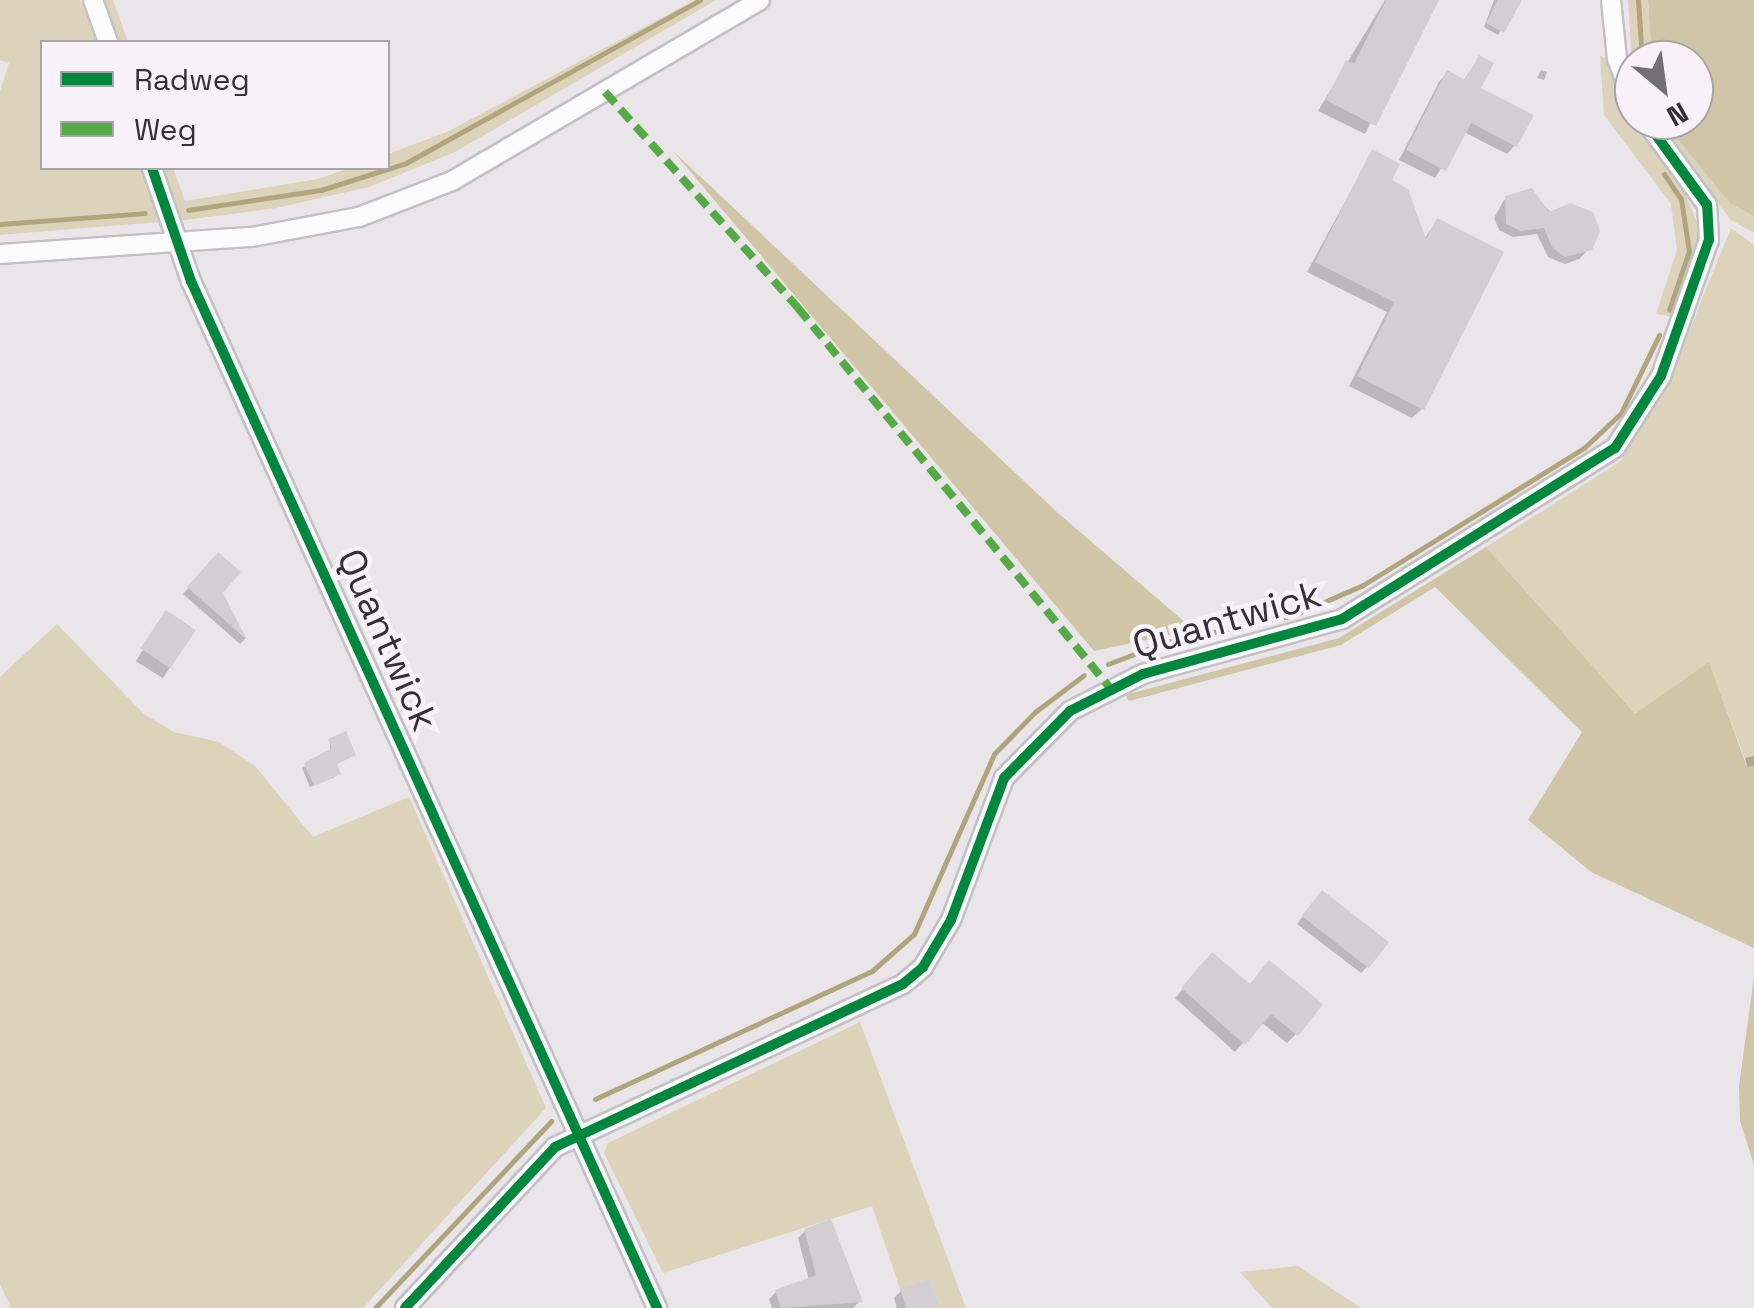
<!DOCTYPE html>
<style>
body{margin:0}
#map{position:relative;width:1754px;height:1308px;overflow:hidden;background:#eae5e9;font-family:"Space Grotesk",sans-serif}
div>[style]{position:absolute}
.green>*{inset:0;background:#dcd3ba}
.forest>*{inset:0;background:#d0c5a6}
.shadow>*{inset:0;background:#0003;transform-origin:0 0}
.stream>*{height:5px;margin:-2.5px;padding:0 2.5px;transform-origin:2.5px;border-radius:2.5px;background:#b1a57e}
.building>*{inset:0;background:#d2ced1;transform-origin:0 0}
.roads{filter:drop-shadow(2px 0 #c4c1c4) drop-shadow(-2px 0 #c4c1c4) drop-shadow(0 2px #c4c1c4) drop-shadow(0 -2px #c4c1c4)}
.minor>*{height:18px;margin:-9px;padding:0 9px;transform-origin:9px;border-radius:9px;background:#fcfbfc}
.quiet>*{height:8px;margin-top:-4px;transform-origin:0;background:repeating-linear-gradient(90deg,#54ab45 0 15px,transparent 0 23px)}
.cycleway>*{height:10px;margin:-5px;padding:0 5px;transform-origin:5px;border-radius:5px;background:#00873e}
span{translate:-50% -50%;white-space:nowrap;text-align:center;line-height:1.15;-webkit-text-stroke:9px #f8f1f7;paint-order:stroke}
.street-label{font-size:38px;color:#333133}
.legend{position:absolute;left:40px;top:40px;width:350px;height:130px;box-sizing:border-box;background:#f8f1f7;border:2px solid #a9a4a9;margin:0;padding:12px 18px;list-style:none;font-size:30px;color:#333133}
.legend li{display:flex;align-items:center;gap:20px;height:50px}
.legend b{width:50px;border:2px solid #a9a4a9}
.north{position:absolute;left:1614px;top:40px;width:100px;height:100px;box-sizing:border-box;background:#f8f1f7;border:2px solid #a9a4a9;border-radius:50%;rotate:151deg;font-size:28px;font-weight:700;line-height:40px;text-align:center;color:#333133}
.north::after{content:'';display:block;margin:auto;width:35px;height:45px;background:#737073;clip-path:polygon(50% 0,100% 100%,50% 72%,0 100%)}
</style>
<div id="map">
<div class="green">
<div style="clip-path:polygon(0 0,80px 0,97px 42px,42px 42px,42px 168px,146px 168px,158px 222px,0 235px,0 91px,9px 63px,0 60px)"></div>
<div style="clip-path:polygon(103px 0,113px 0,128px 42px,116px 42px)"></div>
<div style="clip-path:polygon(695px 0,716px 0,455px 152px,369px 187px,276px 208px,178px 221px,156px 168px,173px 168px,185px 201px,318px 179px,350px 168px,388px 168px,388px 154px,447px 132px)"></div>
<div style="clip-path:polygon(1628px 0,1648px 0,1652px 60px,1634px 60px,1634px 94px)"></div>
<div style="clip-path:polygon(1600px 56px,1611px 59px,1634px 120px,1642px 120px,1676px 173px,1698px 224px,1698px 252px,1674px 317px,1656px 314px,1677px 250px,1671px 204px,1604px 115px)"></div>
<div style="clip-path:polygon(1650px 120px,1662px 120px,1730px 202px,1754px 216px,1754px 233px,1731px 220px)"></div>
<div style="clip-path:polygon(1731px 228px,1754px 245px,1754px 767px,1748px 767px,1709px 663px,1635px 715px,1486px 547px,1621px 461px,1670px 378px)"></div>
<div style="clip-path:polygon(57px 624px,144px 714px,174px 732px,219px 742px,255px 766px,313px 837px,409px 797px,546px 1108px,363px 1308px,11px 1308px,0 1284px,0 677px)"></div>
<div style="clip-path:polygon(860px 1022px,966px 1308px,940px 1308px,930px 1278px,900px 1289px,872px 1206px,663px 1273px,604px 1153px,608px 1143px)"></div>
<div style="clip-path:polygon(1298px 1266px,1326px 1285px,1361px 1308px,1272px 1308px,1240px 1272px)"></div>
</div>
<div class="forest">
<div style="clip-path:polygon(1648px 0,1754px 0,1754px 216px,1730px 203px,1662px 120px,1694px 120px,1694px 60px,1652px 60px)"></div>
<div style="clip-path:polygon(673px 151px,1058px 513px,1194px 630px,1094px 651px)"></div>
<div style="clip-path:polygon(1486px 547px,1635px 714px,1709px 662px,1747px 767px,1754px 767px,1754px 948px,1591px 872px,1528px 820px,1582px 732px,1435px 587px,1341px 645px,1129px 701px,1125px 695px,1339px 638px)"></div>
<div style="clip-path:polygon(1754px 977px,1754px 1165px,1740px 1121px,1739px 1086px)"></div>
</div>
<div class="shadow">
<div style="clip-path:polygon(1385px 0,1431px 0,1365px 134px,1318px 111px)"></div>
<div style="clip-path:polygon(1494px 0,1518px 0,1498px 35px,1484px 27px)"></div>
<div style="clip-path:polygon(1479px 58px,1478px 89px,1515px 145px,1507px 154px,1464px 132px,1435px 178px,1399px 160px,1439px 82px,1447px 73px,1463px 81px)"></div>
<div style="clip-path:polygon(1541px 70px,1547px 72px,1544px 80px,1537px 78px)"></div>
<div style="clip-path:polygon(1372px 152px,1424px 239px,1437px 221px,1422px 409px,1412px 418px,1349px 386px,1387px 312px,1307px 272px)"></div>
<div style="clip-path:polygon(1530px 190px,1587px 251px,1579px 259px,1565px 264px,1548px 257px,1537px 234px,1513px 237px,1499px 230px,1494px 218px,1504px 200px)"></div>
<div style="clip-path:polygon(218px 555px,220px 593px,246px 638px,240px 644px,183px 594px)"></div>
<div style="left:166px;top:613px;width:32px;height:57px;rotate:32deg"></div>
<div style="clip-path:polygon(330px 741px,353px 755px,334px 765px,335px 777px,310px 787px,302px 768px,330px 752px)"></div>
<div style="clip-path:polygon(1754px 756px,1754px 766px,1747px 767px,1745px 758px)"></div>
<div style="clip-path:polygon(1315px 901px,1368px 966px,1361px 973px,1297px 924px)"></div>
<div style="clip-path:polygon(1212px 955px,1296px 1034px,1287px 1043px,1261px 1022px,1235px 1052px,1175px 998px)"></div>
<div style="clip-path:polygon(805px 1231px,860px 1301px,853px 1308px,772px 1308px,769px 1299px,776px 1292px,809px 1280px,798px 1238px)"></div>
<div style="clip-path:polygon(901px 1291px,938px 1308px,897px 1308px,894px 1298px)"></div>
</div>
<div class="stream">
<div style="left:1638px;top:0;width:60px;rotate:86.2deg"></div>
<div style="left:1664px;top:174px;width:30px;rotate:56deg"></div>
<div style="left:1681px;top:199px;width:53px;rotate:81.3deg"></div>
<div style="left:1689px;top:251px;width:62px;rotate:108.7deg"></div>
<div style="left:188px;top:210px;width:134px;rotate:-8.6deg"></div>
<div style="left:321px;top:190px;width:89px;rotate:-17.6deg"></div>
<div style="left:406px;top:163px;width:336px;rotate:-29deg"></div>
<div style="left:0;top:224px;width:145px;rotate:-4.3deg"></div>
<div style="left:1108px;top:664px;width:62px;rotate:-20.8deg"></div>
<div style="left:1166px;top:642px;width:131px;rotate:-11.9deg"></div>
<div style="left:1294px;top:615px;width:75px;rotate:-23.5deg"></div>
<div style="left:1363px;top:585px;width:260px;rotate:-31.8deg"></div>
<div style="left:1584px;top:448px;width:51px;rotate:-43.4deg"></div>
<div style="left:1621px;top:413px;width:87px;rotate:-64deg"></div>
<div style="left:595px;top:1099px;width:305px;rotate:-24.8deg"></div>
<div style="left:872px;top:971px;width:56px;rotate:-41.4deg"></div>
<div style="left:914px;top:934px;width:197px;rotate:-66deg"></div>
<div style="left:994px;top:754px;width:59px;rotate:-45.7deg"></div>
<div style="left:1035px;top:712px;width:61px;rotate:-37.1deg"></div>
<div style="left:375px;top:1308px;width:257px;rotate:-46.7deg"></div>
</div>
<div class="building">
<div style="clip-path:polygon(1386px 0,1439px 0,1376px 126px,1326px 100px,1346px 60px,1354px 64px)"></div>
<div style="clip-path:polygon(1498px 0,1522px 0,1504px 33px,1486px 23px)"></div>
<div style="clip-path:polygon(1479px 55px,1494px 63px,1481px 88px,1534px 115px,1517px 147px,1471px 123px,1446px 171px,1406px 150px,1447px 70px,1465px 80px)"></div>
<div style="clip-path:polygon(1372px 149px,1400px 164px,1392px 180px,1408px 189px,1426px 239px,1437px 218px,1504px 252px,1424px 410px,1357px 376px,1394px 302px,1315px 262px)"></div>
<div style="clip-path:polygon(1532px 188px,1549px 212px,1570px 203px,1593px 212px,1600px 231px,1592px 250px,1565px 257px,1552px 247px,1544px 228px,1521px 231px,1506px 224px,1505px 196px)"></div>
<div style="clip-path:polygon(218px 552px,241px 572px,223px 593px,247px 640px,187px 587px)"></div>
<div style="left:166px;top:610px;width:36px;height:46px;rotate:34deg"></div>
<div style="clip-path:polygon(346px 731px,356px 755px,337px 764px,341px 774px,314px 786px,304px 763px,332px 748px,328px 739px)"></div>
<div style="left:1322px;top:890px;width:85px;height:33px;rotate:38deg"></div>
<div style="clip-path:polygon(1212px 952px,1250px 984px,1269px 960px,1323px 1004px,1298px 1036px,1271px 1014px,1245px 1045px,1181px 988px)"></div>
<div style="clip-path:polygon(831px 1219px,863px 1302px,781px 1308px,775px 1290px,816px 1275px,804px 1229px)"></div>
<div style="clip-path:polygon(930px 1278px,940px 1308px,906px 1308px,900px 1289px)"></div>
</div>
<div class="roads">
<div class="minor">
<div style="left:93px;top:0;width:45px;rotate:70.3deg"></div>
<div style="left:1611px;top:0;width:59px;rotate:84.2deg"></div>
<div style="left:1617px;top:59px;width:47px;rotate:68.9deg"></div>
<div style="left:152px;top:168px;width:120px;rotate:71deg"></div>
<div style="left:191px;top:281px;width:1128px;rotate:65.59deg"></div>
<div style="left:0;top:254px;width:253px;rotate:-3.9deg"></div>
<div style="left:252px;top:237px;width:109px;rotate:-10.6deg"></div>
<div style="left:359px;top:217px;width:100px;rotate:-21.2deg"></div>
<div style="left:452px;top:181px;width:357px;rotate:-30.4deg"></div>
<div style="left:405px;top:1308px;width:220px;rotate:-47deg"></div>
<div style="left:555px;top:1147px;width:384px;rotate:-25.1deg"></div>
<div style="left:903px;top:984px;width:26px;rotate:-40deg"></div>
<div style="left:923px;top:967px;width:55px;rotate:-59.2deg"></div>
<div style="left:951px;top:920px;width:152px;rotate:-69.5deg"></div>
<div style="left:1004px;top:778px;width:94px;rotate:-45.4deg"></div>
<div style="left:1070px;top:711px;width:82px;rotate:-26.9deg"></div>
<div style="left:1143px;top:674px;width:206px;rotate:-15.4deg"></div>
<div style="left:1342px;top:619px;width:322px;rotate:-32.1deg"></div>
<div style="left:1615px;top:448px;width:85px;rotate:-57.4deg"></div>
<div style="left:1661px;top:376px;width:144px;rotate:-70.6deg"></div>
<div style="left:1709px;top:240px;width:35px;rotate:-93deg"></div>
<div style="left:1707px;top:205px;width:105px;rotate:-126.1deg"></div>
</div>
</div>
<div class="quiet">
<div style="left:605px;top:92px;width:290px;rotate:48.2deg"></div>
<div style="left:798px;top:308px;width:490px;rotate:50.6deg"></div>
</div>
<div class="cycleway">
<div style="left:152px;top:168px;width:120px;rotate:71deg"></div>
<div style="left:191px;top:281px;width:1128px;rotate:65.59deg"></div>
<div style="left:405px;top:1308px;width:220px;rotate:-47deg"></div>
<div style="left:555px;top:1147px;width:384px;rotate:-25.1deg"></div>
<div style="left:903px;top:984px;width:26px;rotate:-40deg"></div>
<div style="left:923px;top:967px;width:55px;rotate:-59.2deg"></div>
<div style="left:951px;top:920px;width:152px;rotate:-69.5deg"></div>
<div style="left:1004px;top:778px;width:94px;rotate:-45.4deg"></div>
<div style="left:1070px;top:711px;width:82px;rotate:-26.9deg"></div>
<div style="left:1143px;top:674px;width:206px;rotate:-15.4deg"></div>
<div style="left:1342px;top:619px;width:322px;rotate:-32.1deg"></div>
<div style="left:1615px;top:448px;width:85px;rotate:-57.4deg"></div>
<div style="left:1661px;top:376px;width:144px;rotate:-70.6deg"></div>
<div style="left:1709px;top:240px;width:35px;rotate:-93deg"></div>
<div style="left:1707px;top:205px;width:105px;rotate:-126.1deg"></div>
</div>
<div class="street-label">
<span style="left:1227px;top:620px;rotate:-16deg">Quantwick</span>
<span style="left:387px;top:640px;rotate:66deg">Quantwick</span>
</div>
<ul class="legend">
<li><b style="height:12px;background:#00873e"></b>Radweg</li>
<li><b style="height:12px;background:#54ab45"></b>Weg</li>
</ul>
<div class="north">N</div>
</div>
